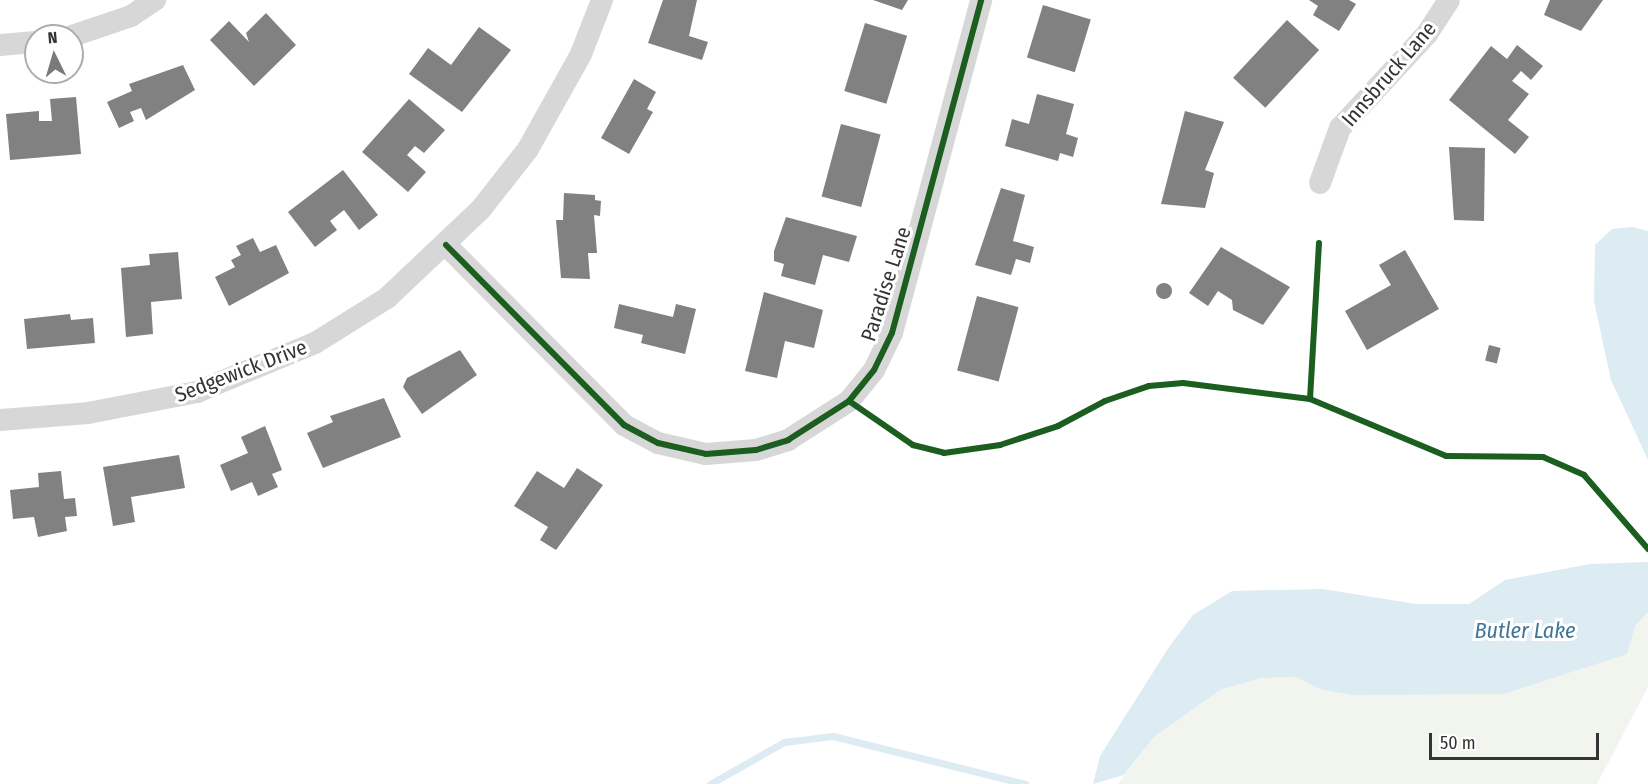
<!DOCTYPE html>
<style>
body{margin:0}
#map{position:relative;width:1648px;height:784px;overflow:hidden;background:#fff;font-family:"Fira Sans Condensed",sans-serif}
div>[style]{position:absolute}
.green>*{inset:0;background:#f1f5ed}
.water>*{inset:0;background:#ddebf3}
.stream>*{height:7px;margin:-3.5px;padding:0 3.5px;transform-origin:3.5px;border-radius:3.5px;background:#ddebf3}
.building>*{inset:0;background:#818181;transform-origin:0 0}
.round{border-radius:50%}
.minor>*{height:22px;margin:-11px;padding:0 11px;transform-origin:11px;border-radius:11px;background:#d7d7d7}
.cycleway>*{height:6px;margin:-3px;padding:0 3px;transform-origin:3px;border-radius:3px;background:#1b5e20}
span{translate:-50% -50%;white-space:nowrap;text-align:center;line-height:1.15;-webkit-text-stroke:6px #fff;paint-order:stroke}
.street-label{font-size:21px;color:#333}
.water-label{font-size:22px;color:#3f7597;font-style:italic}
.north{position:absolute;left:24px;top:24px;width:60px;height:60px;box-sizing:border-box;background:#fff;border:2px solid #adadad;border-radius:50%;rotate:355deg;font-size:16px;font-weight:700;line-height:24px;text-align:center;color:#333}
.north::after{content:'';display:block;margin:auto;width:21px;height:27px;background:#7a7a7a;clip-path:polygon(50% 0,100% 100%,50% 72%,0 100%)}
.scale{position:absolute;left:1429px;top:733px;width:170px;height:27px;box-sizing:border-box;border:3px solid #333;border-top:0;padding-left:8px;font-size:18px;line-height:21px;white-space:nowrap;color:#333;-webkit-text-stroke:4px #fff;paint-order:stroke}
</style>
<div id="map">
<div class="green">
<div style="clip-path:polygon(1648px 612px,1648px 687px,1597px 784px,1118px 784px,1154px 737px,1220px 690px,1261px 678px,1296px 677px,1320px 689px,1635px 626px)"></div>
</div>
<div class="water">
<div style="clip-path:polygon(1633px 227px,1648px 231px,1648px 460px,1611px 380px,1594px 301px,1595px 245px,1612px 229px)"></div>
<div style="clip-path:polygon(1648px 562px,1648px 612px,1635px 626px,1627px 654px,1504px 694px,1351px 695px,1320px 689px,1296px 677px,1261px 678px,1220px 690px,1154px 737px,1124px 775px,1093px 784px,1100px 756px,1169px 647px,1193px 615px,1232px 591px,1323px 589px,1416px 604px,1469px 604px,1505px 580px,1590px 564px)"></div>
</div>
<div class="stream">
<div style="left:710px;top:784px;width:85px;rotate:-29.6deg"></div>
<div style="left:784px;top:742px;width:49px;rotate:-7deg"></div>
<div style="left:833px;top:736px;width:198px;rotate:14deg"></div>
</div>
<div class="building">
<div style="clip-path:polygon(663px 0,697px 0,689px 36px,708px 42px,702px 60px,648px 43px)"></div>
<div style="clip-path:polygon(873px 0,908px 0,902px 10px)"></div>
<div style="clip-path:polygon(1309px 0,1349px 0,1356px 4px,1339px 31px,1313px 15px,1318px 6px)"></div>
<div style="clip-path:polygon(1550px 0,1603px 0,1581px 31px,1544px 15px)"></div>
<div style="left:1043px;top:5px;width:50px;height:55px;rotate:17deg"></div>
<div style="clip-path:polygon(266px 13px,296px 45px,254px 86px,210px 40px,229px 21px,249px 42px,246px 33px)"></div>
<div style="left:1287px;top:20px;width:44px;height:79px;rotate:43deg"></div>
<div style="left:865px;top:23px;width:44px;height:71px;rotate:17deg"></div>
<div style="clip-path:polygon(479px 27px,511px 50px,462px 112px,409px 74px,428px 48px,451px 65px)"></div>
<div style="clip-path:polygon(1517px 45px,1543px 66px,1531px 80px,1521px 71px,1512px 81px,1529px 94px,1508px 120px,1529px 137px,1515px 154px,1449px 100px,1491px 46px,1507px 59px)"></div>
<div style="clip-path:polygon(183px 65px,195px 90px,146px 120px,141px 108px,130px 112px,134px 121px,119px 128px,107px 102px,132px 91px,129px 84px)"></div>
<div style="clip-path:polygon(634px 79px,656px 92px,647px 109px,653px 112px,629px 154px,601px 138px)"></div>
<div style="clip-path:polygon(1037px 94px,1074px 104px,1066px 134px,1078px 138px,1073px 157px,1060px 153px,1058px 161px,1005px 146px,1012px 119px,1029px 124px)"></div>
<div style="clip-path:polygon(76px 97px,81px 154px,10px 160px,6px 114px,39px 111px,39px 121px,52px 121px,50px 99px)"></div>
<div style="clip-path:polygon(409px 99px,445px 130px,424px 153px,415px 146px,407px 155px,426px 172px,408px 192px,362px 152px)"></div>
<div style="clip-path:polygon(1185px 111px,1224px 122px,1205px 170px,1214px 173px,1205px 208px,1161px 204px)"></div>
<div style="left:841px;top:124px;width:41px;height:75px;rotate:15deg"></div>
<div style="clip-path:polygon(1449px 147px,1485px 148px,1484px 221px,1454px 220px)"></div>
<div style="clip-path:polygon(343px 170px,378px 215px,359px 230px,344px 210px,330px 221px,337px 230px,315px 247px,288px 212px)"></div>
<div style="clip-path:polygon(1001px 188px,1025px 195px,1013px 241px,1034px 247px,1030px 263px,1016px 259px,1011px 275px,975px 265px)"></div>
<div style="clip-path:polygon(564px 193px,595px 195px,595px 200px,601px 201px,600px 216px,594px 215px,597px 253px,588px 253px,590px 279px,561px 278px,556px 220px,563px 220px)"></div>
<div style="clip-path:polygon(786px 217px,857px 236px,849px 262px,823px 255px,815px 285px,781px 276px,784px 264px,774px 261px,774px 251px)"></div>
<div style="clip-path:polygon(253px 238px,260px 252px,276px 245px,289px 273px,229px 306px,215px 277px,235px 267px,231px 260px,241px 255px,236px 246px)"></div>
<div style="clip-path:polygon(1221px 247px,1290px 287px,1263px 325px,1233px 310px,1232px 300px,1218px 291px,1208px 306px,1189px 293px)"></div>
<div style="clip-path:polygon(1405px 250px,1439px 309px,1367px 350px,1345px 311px,1391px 285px,1379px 265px)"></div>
<div style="clip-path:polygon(178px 252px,182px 299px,151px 302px,153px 334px,126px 337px,121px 268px,150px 265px,149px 254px)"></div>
<div class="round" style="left:1156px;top:283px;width:16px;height:16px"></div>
<div style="clip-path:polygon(764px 292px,823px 310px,814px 348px,785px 341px,777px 378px,745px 371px)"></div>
<div style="left:977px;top:296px;width:43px;height:77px;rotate:15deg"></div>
<div style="clip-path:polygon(619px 304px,673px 317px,676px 304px,696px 309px,685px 354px,641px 343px,643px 335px,614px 328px)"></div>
<div style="clip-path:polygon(70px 314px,71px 320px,93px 318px,95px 343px,27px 349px,24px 319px)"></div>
<div style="left:1489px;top:345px;width:12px;height:16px;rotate:14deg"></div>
<div style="clip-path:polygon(460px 350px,477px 375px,422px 414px,403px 387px,407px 378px)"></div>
<div style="clip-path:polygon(384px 398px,401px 437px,323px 468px,307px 433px,333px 422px,330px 416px)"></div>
<div style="clip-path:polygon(265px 426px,282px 470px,272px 474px,278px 487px,258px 496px,252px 482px,231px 491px,220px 465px,248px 453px,241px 437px)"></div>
<div style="clip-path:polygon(179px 455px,185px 488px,131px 497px,135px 522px,113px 526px,103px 467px)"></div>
<div style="clip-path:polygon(577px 468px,603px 485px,556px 550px,540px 540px,548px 527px,514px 506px,537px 471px,564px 488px)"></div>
<div style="clip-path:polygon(61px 471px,64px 499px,75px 498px,77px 516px,65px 517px,67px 531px,38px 537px,34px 517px,13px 519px,10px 490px,39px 487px,38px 473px)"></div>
</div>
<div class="minor">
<div style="left:72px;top:36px;width:62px;rotate:-18.7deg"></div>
<div style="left:131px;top:16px;width:29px;rotate:-34deg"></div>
<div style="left:0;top:45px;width:36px;rotate:-5deg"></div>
<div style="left:1320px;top:183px;width:59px;rotate:-70deg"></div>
<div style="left:1340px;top:128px;width:128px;rotate:-47.2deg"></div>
<div style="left:1427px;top:34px;width:40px;rotate:-57.1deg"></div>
<div style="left:446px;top:245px;width:253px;rotate:45.3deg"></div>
<div style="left:624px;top:425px;width:38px;rotate:28deg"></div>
<div style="left:658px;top:443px;width:49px;rotate:12.9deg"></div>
<div style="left:706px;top:454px;width:50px;rotate:-4.6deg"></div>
<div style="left:756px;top:450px;width:34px;rotate:-17deg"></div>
<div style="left:788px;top:440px;width:72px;rotate:-32.6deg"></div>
<div style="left:849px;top:401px;width:40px;rotate:-51deg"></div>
<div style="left:874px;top:370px;width:41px;rotate:-64.1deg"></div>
<div style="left:892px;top:333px;width:345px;rotate:-75deg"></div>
<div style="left:0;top:420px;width:88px;rotate:-4.5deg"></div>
<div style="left:88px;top:413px;width:111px;rotate:-10.9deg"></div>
<div style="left:197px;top:392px;width:128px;rotate:-22.6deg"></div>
<div style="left:315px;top:343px;width:85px;rotate:-32deg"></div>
<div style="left:387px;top:298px;width:129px;rotate:-43.4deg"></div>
<div style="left:481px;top:209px;width:76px;rotate:-51.9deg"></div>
<div style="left:528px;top:149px;width:109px;rotate:-60.8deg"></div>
<div style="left:581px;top:54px;width:58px;rotate:-68.7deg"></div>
</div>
<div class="cycleway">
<div style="left:1319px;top:243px;width:156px;rotate:93.3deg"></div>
<div style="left:1310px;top:399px;width:147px;rotate:22.7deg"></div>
<div style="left:1446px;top:456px;width:97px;rotate:0.6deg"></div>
<div style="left:1543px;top:457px;width:45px;rotate:23.7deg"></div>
<div style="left:1584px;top:475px;width:98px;rotate:49.1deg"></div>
<div style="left:446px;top:245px;width:253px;rotate:45.3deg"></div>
<div style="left:624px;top:425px;width:38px;rotate:28deg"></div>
<div style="left:658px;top:443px;width:49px;rotate:12.9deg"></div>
<div style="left:706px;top:454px;width:50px;rotate:-4.6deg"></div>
<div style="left:756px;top:450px;width:34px;rotate:-17deg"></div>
<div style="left:788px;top:440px;width:72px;rotate:-32.6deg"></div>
<div style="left:849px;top:401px;width:40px;rotate:-51deg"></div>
<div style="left:874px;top:370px;width:41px;rotate:-64.1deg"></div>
<div style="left:892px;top:333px;width:345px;rotate:-75deg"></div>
<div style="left:849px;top:401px;width:78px;rotate:34.5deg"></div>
<div style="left:913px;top:445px;width:32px;rotate:14deg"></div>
<div style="left:944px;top:453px;width:57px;rotate:-8.1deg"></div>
<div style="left:1000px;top:445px;width:61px;rotate:-18.1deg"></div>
<div style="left:1058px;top:426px;width:53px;rotate:-28deg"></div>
<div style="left:1105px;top:401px;width:46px;rotate:-18.8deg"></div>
<div style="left:1149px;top:386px;width:34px;rotate:-5deg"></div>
<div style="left:1183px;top:383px;width:128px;rotate:7.2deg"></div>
</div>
<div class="street-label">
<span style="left:1389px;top:74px;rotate:-49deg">Innsbruck Lane</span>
<span style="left:886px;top:284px;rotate:-72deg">Paradise Lane</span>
<span style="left:241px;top:371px;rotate:-21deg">Sedgewick Drive</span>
</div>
<div class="water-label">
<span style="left:1525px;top:631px">Butler Lake</span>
</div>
<div class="north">N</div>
<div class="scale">50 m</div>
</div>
